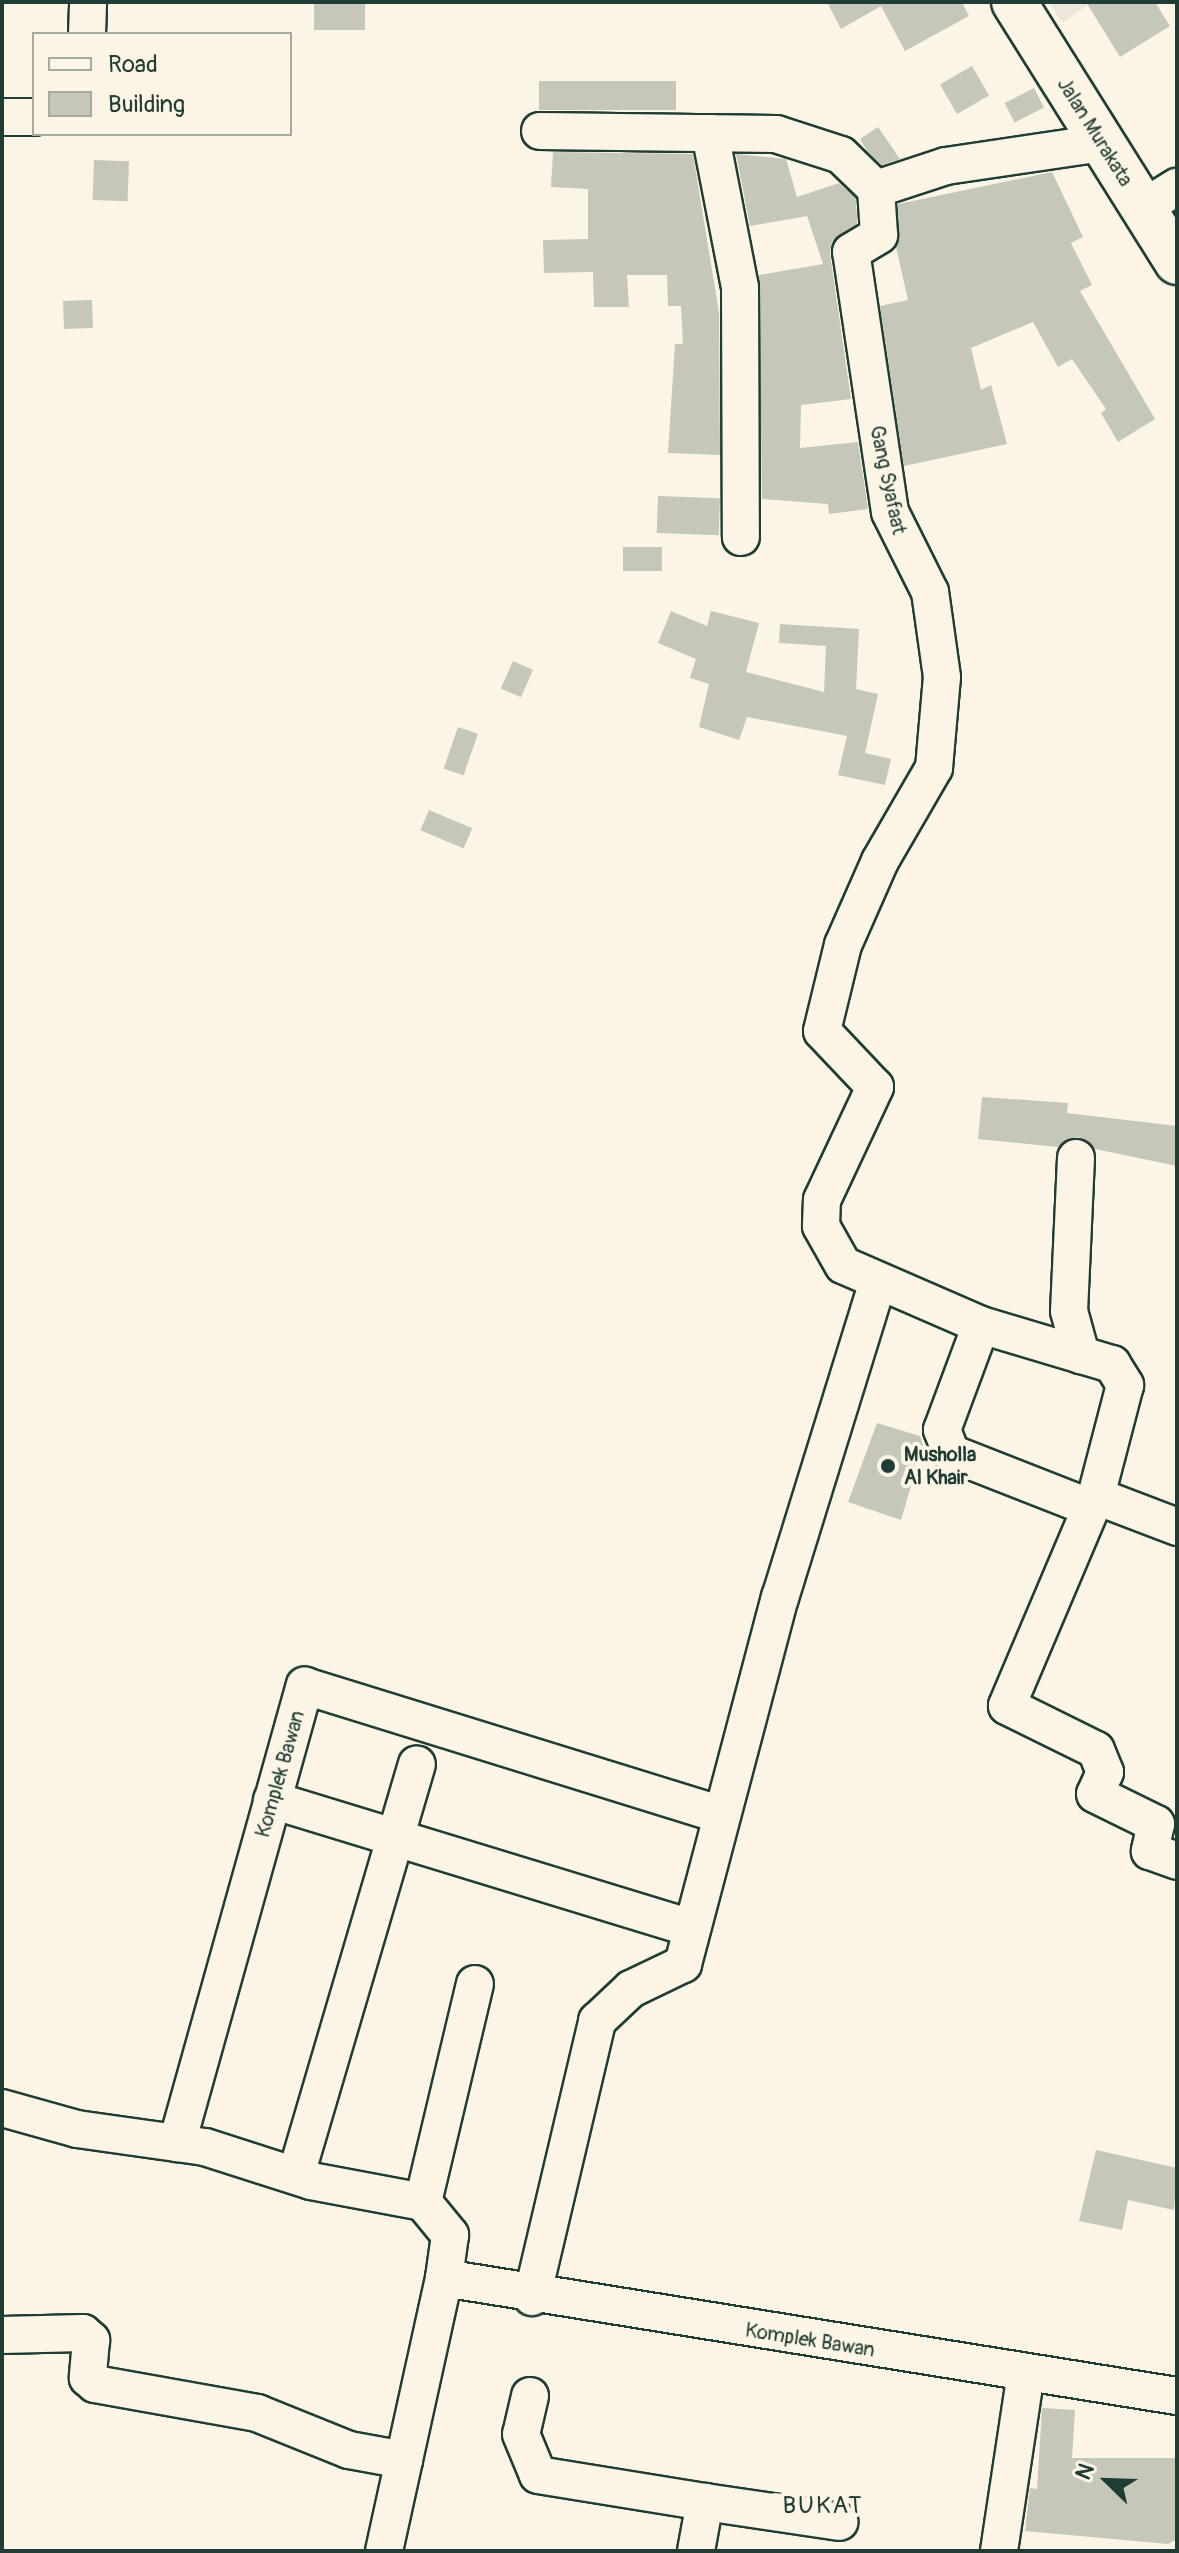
<!DOCTYPE html>
<style>
body{margin:0}
#map{position:relative;width:1179px;height:2553px;overflow:hidden;background:#fcf5e5;font-family:Pangolin,sans-serif}
div>[style]{position:absolute}
.built>*{inset:0;background:#ece7d8}
.building>*{inset:0;background:#c5c7b9;transform-origin:0 0}
.roads{filter:drop-shadow(2px 0 #1f3d34) drop-shadow(-2px 0 #1f3d34) drop-shadow(0 2px #1f3d34) drop-shadow(0 -2px #1f3d34)}
.minor>*{height:36px;margin:-18px;padding:0 18px;transform-origin:18px;border-radius:18px;background:#fcf5e5}
.major>*{height:44px;margin:-22px;padding:0 22px;transform-origin:22px;border-radius:22px;background:#fcf5e5}
.dots>*{width:22px;height:22px;translate:-50% -50%;box-sizing:border-box;border:4px solid #fcf5e5;border-radius:50%}
span{translate:-50% -50%;white-space:nowrap;text-align:center;line-height:1.15;-webkit-text-stroke:8px #fcf5e5;paint-order:stroke}
.street-label{font-size:20px;color:#1f3d34}
.poi-label{font-size:20px;color:#1f3d34;font-weight:700}
.left{translate:0 -50%;text-align:left}
.quarter-label{font-size:24px;color:#1f3d34;letter-spacing:2px}
.frame{position:absolute;inset:0;border:4px solid #1f3d34;pointer-events:none}
.legend{position:absolute;left:32px;top:32px;width:260px;height:104px;box-sizing:border-box;background:#fcf5e5;border:2px solid #a4ab9e;margin:0;padding:10px 14px;list-style:none;font-size:24px;color:#1f3d34}
.legend li{display:flex;align-items:center;gap:16px;height:40px}
.legend b{width:40px;border:2px solid #a4ab9e}
.north{position:absolute;left:1067px;top:2441px;width:80px;height:80px;-webkit-text-stroke:6px #fcf5e5;paint-order:stroke;rotate:293deg;font-size:22px;font-weight:700;line-height:32px;text-align:center;color:#1f3d34}
.north::after{content:'';display:block;margin:auto;width:28px;height:36px;background:#1f3d34;clip-path:polygon(50% 0,100% 100%,50% 72%,0 100%)}
</style>
<div id="map">
<div class="built">
<div style="clip-path:polygon(1049px 2px,1092px 2px,1062px 23px)"></div>
</div>
<div class="building">
<div style="left:314px;top:2px;width:51px;height:28px"></div>
<div style="clip-path:polygon(827px 2px,962px 2px,969px 16px,905px 51px,881px 6px,841px 29px)"></div>
<div style="clip-path:polygon(1086px 2px,1155px 2px,1170px 26px,1120px 57px)"></div>
<div style="left:972px;top:66px;width:34px;height:37px;rotate:60deg"></div>
<div style="left:539px;top:81px;width:137px;height:29px"></div>
<div style="left:1034px;top:88px;width:22px;height:33px;rotate:63deg"></div>
<div style="clip-path:polygon(878px 127px,900px 159px,882px 165px,868px 152px,860px 139px)"></div>
<div style="clip-path:polygon(553px 152px,693px 154px,719px 313px,720px 455px,668px 453px,675px 344px,683px 344px,681px 306px,668px 306px,667px 275px,627px 275px,629px 307px,594px 307px,593px 272px,544px 273px,543px 240px,588px 239px,588px 189px,551px 187px)"></div>
<div style="clip-path:polygon(736px 154px,786px 159px,797px 197px,839px 183px,856px 198px,857px 224px,832px 242px,830px 254px,851px 399px,801px 405px,800px 448px,858px 442px,868px 509px,829px 514px,828px 504px,762px 499px,759px 275px,823px 264px,807px 216px,750px 226px)"></div>
<div style="left:94px;top:160px;width:35px;height:40px;rotate:2deg"></div>
<div style="clip-path:polygon(1052px 172px,1083px 237px,1071px 243px,1092px 285px,1080px 291px,1155px 419px,1118px 442px,1101px 413px,1106px 409px,1072px 359px,1058px 367px,1033px 322px,971px 348px,981px 390px,991px 385px,1007px 444px,904px 466px,880px 306px,908px 300px,896px 247px,898px 204px)"></div>
<div style="left:92px;top:300px;width:28px;height:29px;rotate:88deg"></div>
<div style="left:658px;top:496px;width:62px;height:37px;rotate:2deg"></div>
<div style="left:662px;top:547px;width:24px;height:39px;rotate:90deg"></div>
<div style="clip-path:polygon(671px 611px,707px 626px,711px 611px,759px 623px,746px 672px,824px 692px,826px 646px,779px 643px,780px 624px,859px 629px,856px 689px,878px 694px,865px 753px,891px 759px,885px 785px,838px 775px,847px 736px,747px 717px,739px 740px,699px 727px,709px 684px,690px 678px,696px 659px,658px 643px)"></div>
<div style="left:513px;top:661px;width:22px;height:30px;rotate:24deg"></div>
<div style="left:458px;top:727px;width:21px;height:44px;rotate:19deg"></div>
<div style="left:429px;top:810px;width:47px;height:22px;rotate:23deg"></div>
<div style="clip-path:polygon(982px 1097px,1068px 1103px,1067px 1113px,1177px 1126px,1177px 1166px,1095px 1149px,1078px 1137px,1058px 1147px,978px 1139px)"></div>
<div style="clip-path:polygon(877px 1423px,920px 1436px,923px 1445px,901px 1520px,848px 1502px)"></div>
<div style="clip-path:polygon(1096px 2150px,1177px 2168px,1174px 2210px,1128px 2200px,1122px 2230px,1079px 2221px)"></div>
<div style="clip-path:polygon(1042px 2408px,1075px 2410px,1072px 2458px,1177px 2458px,1177px 2539px,1168px 2544px,1025px 2531px,1030px 2488px,1037px 2489px)"></div>
</div>
<div class="roads">
<div class="minor">
<div style="left:87px;top:34px;width:32px;rotate:-88deg"></div>
<div style="left:2px;top:117px;width:32px"></div>
<div style="left:540px;top:131px;width:236px;rotate:0.7deg"></div>
<div style="left:776px;top:134px;width:68px;rotate:17.9deg"></div>
<div style="left:841px;top:155px;width:49px;rotate:44.2deg"></div>
<div style="left:710px;top:133px;width:157px;rotate:79deg"></div>
<div style="left:740px;top:287px;width:250px;rotate:89.8deg"></div>
<div style="left:1143px;top:208px;width:40px;rotate:-32deg"></div>
<div style="left:1076px;top:1158px;width:153px;rotate:92.6deg"></div>
<div style="left:1069px;top:1311px;width:46px;rotate:74.7deg"></div>
<div style="left:981px;top:1325px;width:150px;rotate:-156.5deg"></div>
<div style="left:843px;top:1265px;width:45px;rotate:-119.4deg"></div>
<div style="left:821px;top:1226px;width:26px;rotate:-88deg"></div>
<div style="left:822px;top:1200px;width:125px;rotate:-64.9deg"></div>
<div style="left:875px;top:1087px;width:77px;rotate:-133.4deg"></div>
<div style="left:822px;top:1031px;width:89px;rotate:-76.3deg"></div>
<div style="left:843px;top:945px;width:92px;rotate:-66.2deg"></div>
<div style="left:880px;top:861px;width:108px;rotate:-59.9deg"></div>
<div style="left:934px;top:768px;width:91px;rotate:-85deg"></div>
<div style="left:942px;top:677px;width:86px;rotate:-98deg"></div>
<div style="left:930px;top:592px;width:89px;rotate:-116.6deg"></div>
<div style="left:890px;top:512px;width:263px;rotate:-98.5deg"></div>
<div style="left:851px;top:252px;width:33px;rotate:-31deg"></div>
<div style="left:879px;top:235px;width:46px;rotate:-93.7deg"></div>
<div style="left:876px;top:189px;width:74px;rotate:-18.2deg"></div>
<div style="left:946px;top:166px;width:158px;rotate:-8.4deg"></div>
<div style="left:1096px;top:1496px;width:87px;rotate:20.9deg"></div>
<div style="left:1091px;top:1508px;width:150px;rotate:-158.6deg"></div>
<div style="left:951px;top:1453px;width:25px;rotate:-111deg"></div>
<div style="left:942px;top:1430px;width:112px;rotate:-69.6deg"></div>
<div style="left:981px;top:1325px;width:137px;rotate:16.6deg"></div>
<div style="left:1112px;top:1364px;width:25px;rotate:58deg"></div>
<div style="left:1125px;top:1385px;width:115px;rotate:104.6deg"></div>
<div style="left:1096px;top:1496px;width:228px;rotate:113deg"></div>
<div style="left:1007px;top:1706px;width:99px;rotate:26.3deg"></div>
<div style="left:1096px;top:1750px;width:24px;rotate:68deg"></div>
<div style="left:1105px;top:1772px;width:24px;rotate:114deg"></div>
<div style="left:1095px;top:1794px;width:68px;rotate:26.2deg"></div>
<div style="left:1156px;top:1824px;width:28px;rotate:103deg"></div>
<div style="left:1150px;top:1851px;width:29px;rotate:20deg"></div>
<div style="left:272px;top:1800px;width:438px;rotate:17deg"></div>
<div style="left:2px;top:2108px;width:78px;rotate:15.6deg"></div>
<div style="left:77px;top:2129px;width:129px;rotate:8deg"></div>
<div style="left:205px;top:2147px;width:111px;rotate:17.8deg"></div>
<div style="left:311px;top:2181px;width:114px;rotate:10.6deg"></div>
<div style="left:423px;top:2202px;width:43px;rotate:50.7deg"></div>
<div style="left:450px;top:2235px;width:43px;rotate:97.9deg"></div>
<div style="left:444px;top:2278px;width:742px;rotate:9.15deg"></div>
<div style="left:177px;top:2143px;width:475px;rotate:-74.4deg"></div>
<div style="left:305px;top:1686px;width:436px;rotate:17.2deg"></div>
<div style="left:296px;top:2175px;width:428px;rotate:-73.6deg"></div>
<div style="left:423px;top:2202px;width:224px;rotate:-76.6deg"></div>
<div style="left:532px;top:2297px;width:284px;rotate:-76.7deg"></div>
<div style="left:597px;top:2021px;width:47px;rotate:-43.3deg"></div>
<div style="left:631px;top:1989px;width:58px;rotate:-25.7deg"></div>
<div style="left:683px;top:1964px;width:379px;rotate:-75.2deg"></div>
<div style="left:780px;top:1598px;width:331px;rotate:-72.8deg"></div>
<div style="left:2px;top:2335px;width:81px;rotate:-1.4deg"></div>
<div style="left:83px;top:2333px;width:11px;rotate:41deg"></div>
<div style="left:91px;top:2340px;width:38px;rotate:95deg"></div>
<div style="left:88px;top:2378px;width:9px;rotate:41deg"></div>
<div style="left:95px;top:2384px;width:165px;rotate:10.1deg"></div>
<div style="left:257px;top:2413px;width:99px;rotate:21.9deg"></div>
<div style="left:349px;top:2450px;width:56px;rotate:10.3deg"></div>
<div style="left:404px;top:2460px;width:186px;rotate:-77.6deg"></div>
<div style="left:530px;top:2396px;width:39px;rotate:103deg"></div>
<div style="left:521px;top:2434px;width:44px;rotate:67.5deg"></div>
<div style="left:538px;top:2475px;width:169px;rotate:9.2deg"></div>
<div style="left:384px;top:2551px;width:93px;rotate:-77.6deg"></div>
<div style="left:696px;top:2551px;width:50px;rotate:-79.6deg"></div>
<div style="left:705px;top:2502px;width:136px;rotate:8.4deg"></div>
<div style="left:999px;top:2551px;width:180px;rotate:-81.4deg"></div>
</div>
<div class="major">
<div style="left:1014px;top:2px;width:307px;rotate:57.9deg"></div>
</div>
</div>
<div class="dots">
<div style="left:888px;top:1466px;background:#1f3d34"></div>
</div>
<div class="street-label">
<span style="left:1095px;top:132px;rotate:58deg">Jalan Murakata</span>
<span style="left:888px;top:480px;rotate:78deg">Gang Syafaat</span>
<span style="left:280px;top:1774px;rotate:-74deg">Komplek Bawan</span>
<span style="left:810px;top:2340px;rotate:9deg">Komplek Bawan</span>
</div>
<div class="poi-label">
<span class="left" style="left:904px;top:1466px">Musholla<br>Al Khair</span>
</div>
<div class="quarter-label">
<span style="left:823px;top:2506px">BUKAT</span>
</div>
<div class="frame"></div>
<ul class="legend">
<li><b style="height:10px;background:#fcf5e5"></b>Road</li>
<li><b style="height:22px;background:#c5c7b9"></b>Building</li>
</ul>
<div class="north">N</div>
</div>
